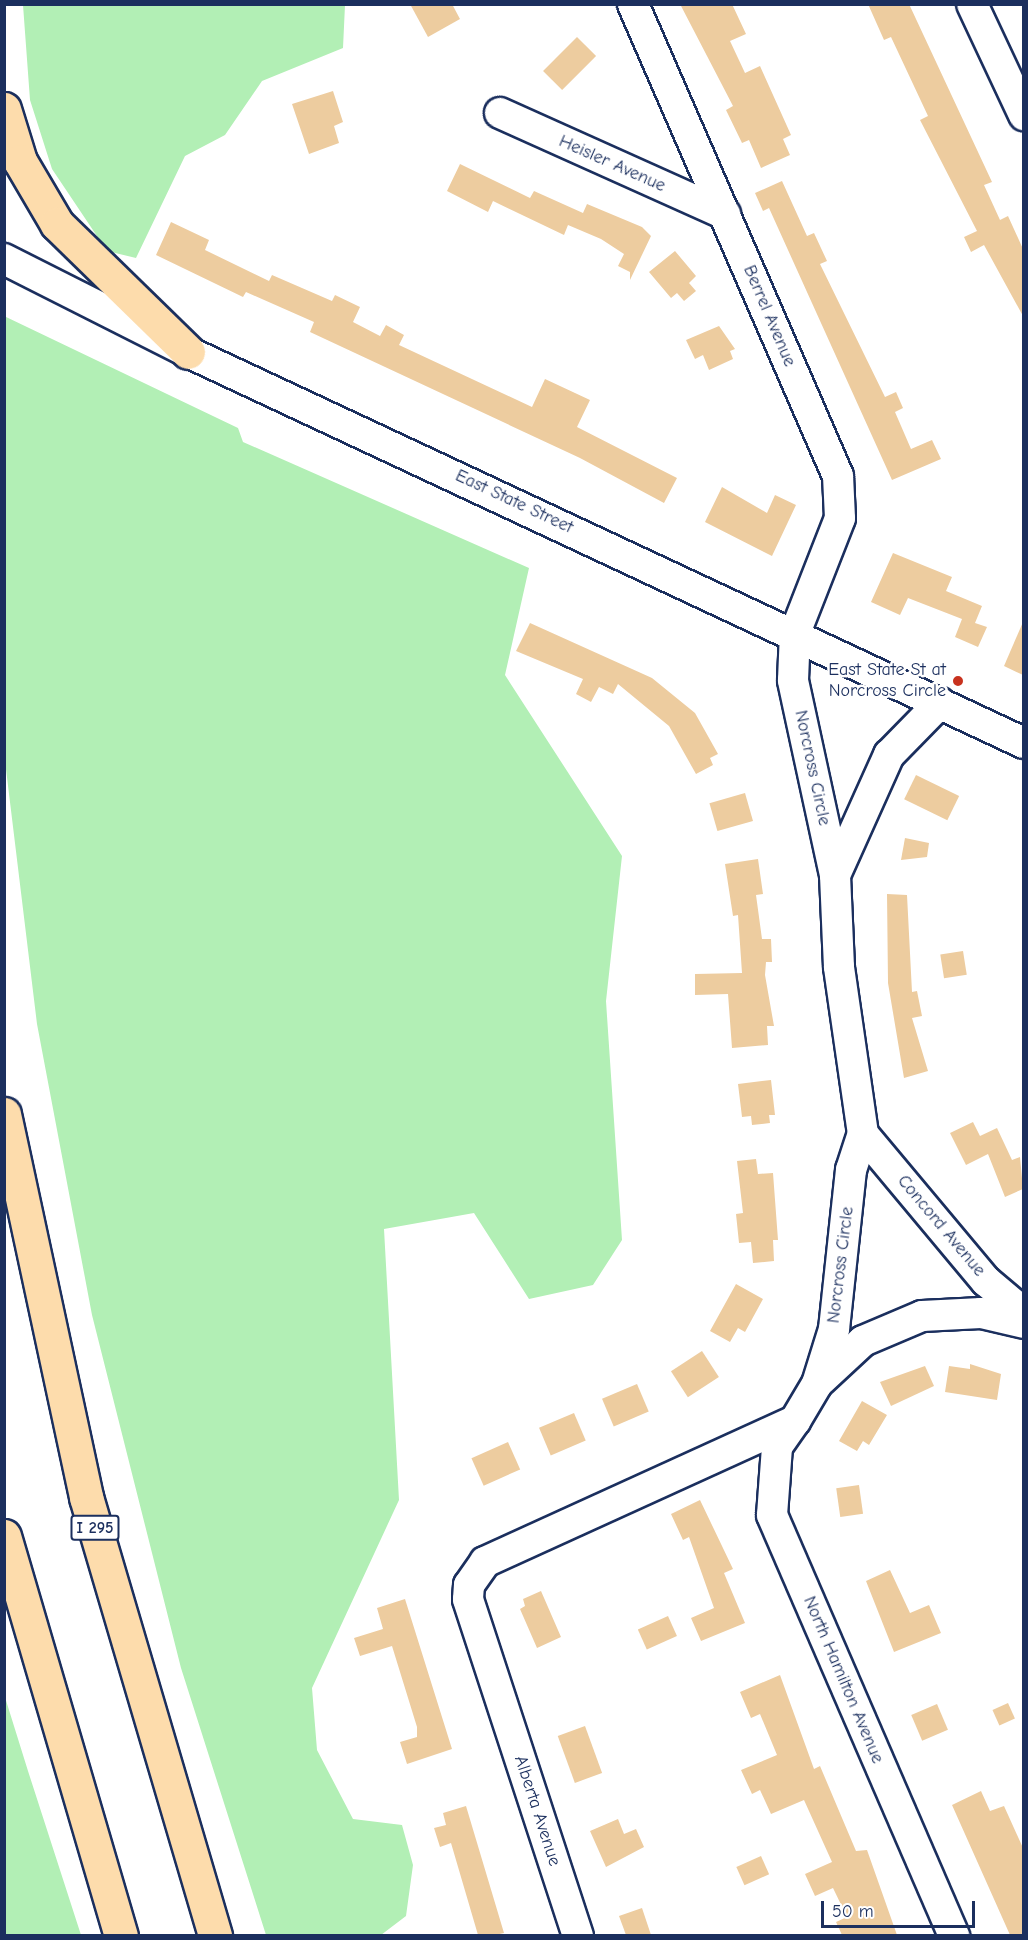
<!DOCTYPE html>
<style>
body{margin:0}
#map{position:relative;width:1028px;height:1940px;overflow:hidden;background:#fff;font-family:"Comic Neue",sans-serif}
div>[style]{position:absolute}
.green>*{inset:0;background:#b2efb5}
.building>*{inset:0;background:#edcc9f;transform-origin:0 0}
.roads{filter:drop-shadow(2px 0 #1b2f5e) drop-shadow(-2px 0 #1b2f5e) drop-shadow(0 2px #1b2f5e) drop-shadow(0 -2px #1b2f5e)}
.minor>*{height:30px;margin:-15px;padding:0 15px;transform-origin:15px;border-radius:15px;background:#fff}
.highway>*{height:33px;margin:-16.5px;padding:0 16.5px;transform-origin:16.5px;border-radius:16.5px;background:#fddcac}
.dots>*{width:16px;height:16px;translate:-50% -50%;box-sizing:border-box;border:3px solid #fff;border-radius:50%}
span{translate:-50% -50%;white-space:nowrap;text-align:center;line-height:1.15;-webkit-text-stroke:5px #fff;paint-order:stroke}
.shield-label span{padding:2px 4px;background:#fff;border:2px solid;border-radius:4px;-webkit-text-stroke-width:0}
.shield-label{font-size:16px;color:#1b2f5e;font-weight:700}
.street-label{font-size:18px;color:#1b2f5e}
.poi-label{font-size:18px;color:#1b2f5e}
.right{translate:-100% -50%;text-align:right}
.frame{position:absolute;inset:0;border:6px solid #1b2f5e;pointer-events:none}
.scale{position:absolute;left:821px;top:1901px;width:154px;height:27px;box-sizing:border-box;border:3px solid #1b2f5e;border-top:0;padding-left:8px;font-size:18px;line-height:21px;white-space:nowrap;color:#1b2f5e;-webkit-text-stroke:4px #fff;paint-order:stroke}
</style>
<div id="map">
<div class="green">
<div style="clip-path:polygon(23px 5px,345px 5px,343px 48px,262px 81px,225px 135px,185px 156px,136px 258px,107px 251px,52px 169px,30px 100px)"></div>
<div style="clip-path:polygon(4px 316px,238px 428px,243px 442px,529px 568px,505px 675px,622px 856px,606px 1001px,622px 1240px,593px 1285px,529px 1299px,474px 1213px,384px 1229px,399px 1500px,312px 1688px,317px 1750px,353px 1819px,402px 1825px,413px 1865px,406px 1916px,381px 1935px,266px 1935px,181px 1668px,92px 1315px,37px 1024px,5px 761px)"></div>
<div style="clip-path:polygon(4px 1694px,28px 1771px,81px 1935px,5px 1935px)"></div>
</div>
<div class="building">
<div style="clip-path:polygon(410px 4px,452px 4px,460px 19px,428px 37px)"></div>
<div style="clip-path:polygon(680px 4px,732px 4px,746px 34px,730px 41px,745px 73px,760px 66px,791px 135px,783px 139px,790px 155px,761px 168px,749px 140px,742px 143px,726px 110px,733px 106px)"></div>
<div style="clip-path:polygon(868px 4px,909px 4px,992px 182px,984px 185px,1000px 220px,1008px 216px,1023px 249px,1023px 316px,984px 245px,971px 252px,964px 237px,977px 231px,920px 120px,928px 116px,891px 37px,884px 40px)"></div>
<div style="left:577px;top:37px;width:27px;height:48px;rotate:45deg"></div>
<div style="clip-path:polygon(333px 91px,343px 122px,334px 126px,339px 143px,309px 154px,292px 104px)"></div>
<div style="clip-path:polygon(460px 164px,530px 198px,534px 191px,583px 213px,587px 204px,642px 227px,651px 236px,630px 280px,630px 272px,618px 266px,624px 254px,601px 239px,568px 225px,564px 235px,493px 201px,488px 212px,447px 191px)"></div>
<div style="clip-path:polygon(782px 181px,807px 236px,814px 233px,827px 261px,820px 264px,885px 397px,896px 392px,903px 408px,895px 412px,911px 449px,932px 440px,941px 459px,892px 480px,769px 208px,763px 211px,755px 193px)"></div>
<div style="clip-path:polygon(171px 222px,209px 240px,205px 250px,269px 281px,272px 275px,332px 301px,335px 295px,360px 307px,353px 322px,380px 336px,386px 325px,404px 335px,399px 345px,532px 407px,545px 379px,590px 400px,577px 427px,677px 478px,664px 503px,580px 458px,310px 332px,314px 322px,246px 292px,243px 297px,156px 255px)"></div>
<div style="clip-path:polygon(675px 251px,696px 276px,689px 283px,696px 291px,684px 301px,677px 293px,671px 298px,649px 272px)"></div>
<div style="clip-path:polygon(719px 326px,735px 349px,730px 351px,733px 359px,709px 370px,703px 355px,695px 359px,686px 340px)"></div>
<div style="clip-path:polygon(722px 487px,767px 513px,775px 495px,796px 505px,772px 556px,705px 522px)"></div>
<div style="clip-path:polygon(893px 553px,952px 577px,946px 591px,982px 606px,975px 623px,987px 627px,978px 647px,955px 637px,962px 619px,908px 598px,900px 615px,871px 602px)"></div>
<div style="clip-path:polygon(1023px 622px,1023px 675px,1004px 666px)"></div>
<div style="clip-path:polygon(530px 623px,652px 678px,695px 713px,718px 754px,710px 758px,713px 765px,696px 774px,669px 726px,618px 684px,613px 694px,599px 687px,591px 702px,576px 694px,583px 679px,516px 651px)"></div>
<div style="left:916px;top:775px;width:48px;height:27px;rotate:26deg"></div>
<div style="left:745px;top:793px;width:29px;height:37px;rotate:74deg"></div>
<div style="clip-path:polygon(905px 838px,929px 843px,927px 857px,901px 860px)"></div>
<div style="clip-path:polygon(758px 859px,763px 894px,756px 895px,762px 939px,771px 939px,772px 962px,766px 962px,765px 975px,774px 1026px,767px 1026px,768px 1045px,732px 1048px,728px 994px,695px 995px,695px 974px,742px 973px,738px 915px,733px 916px,725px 864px)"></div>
<div style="clip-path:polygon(887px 894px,907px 895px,912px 992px,917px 991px,922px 1016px,912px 1018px,928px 1071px,904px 1078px,888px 983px)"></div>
<div style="left:963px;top:951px;width:24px;height:23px;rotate:81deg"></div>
<div style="clip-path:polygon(771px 1080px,775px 1115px,769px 1115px,770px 1123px,752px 1125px,751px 1116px,742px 1117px,738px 1084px)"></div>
<div style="clip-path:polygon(973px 1122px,980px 1136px,997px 1128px,1012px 1160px,1020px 1157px,1023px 1189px,1005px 1197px,988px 1154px,966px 1165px,950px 1133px)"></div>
<div style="clip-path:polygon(756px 1159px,758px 1174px,773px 1173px,778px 1240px,773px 1240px,774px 1261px,753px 1263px,751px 1242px,739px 1243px,736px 1214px,743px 1213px,737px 1161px)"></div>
<div style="clip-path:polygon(736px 1284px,763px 1299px,745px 1332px,738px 1328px,730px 1342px,710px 1331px)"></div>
<div style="left:702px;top:1351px;width:31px;height:37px;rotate:57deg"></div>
<div style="clip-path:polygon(970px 1364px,1001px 1374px,997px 1400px,945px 1392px,949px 1366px,970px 1369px)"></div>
<div style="clip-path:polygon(925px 1366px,934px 1386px,891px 1406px,880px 1382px)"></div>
<div style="left:637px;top:1384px;width:30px;height:38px;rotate:67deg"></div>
<div style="clip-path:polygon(862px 1401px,887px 1415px,869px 1445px,863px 1441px,857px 1451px,839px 1441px)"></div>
<div style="left:574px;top:1413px;width:30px;height:38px;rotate:67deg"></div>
<div style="left:508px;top:1442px;width:30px;height:40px;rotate:66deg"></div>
<div style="left:859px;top:1485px;width:29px;height:23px;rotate:82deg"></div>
<div style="clip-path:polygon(700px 1500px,733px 1569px,724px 1573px,745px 1623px,701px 1641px,691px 1618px,714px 1608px,689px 1537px,683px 1540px,671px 1514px)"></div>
<div style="clip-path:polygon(890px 1570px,910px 1613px,929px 1605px,941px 1633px,894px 1652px,866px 1581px)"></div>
<div style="clip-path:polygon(541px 1591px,561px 1637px,537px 1648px,520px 1609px,525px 1606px,523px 1599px)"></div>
<div style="clip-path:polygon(405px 1599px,452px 1749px,407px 1764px,400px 1742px,417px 1737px,417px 1727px,392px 1646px,360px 1656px,354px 1638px,383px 1629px,377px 1608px)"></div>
<div style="left:668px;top:1616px;width:22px;height:33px;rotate:66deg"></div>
<div style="clip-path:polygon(780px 1675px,814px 1769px,820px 1766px,856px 1851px,867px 1850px,897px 1935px,842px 1935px,836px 1922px,847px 1917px,833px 1888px,815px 1896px,805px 1874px,832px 1862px,804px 1800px,771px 1814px,760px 1790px,752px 1794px,741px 1770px,777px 1755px,760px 1714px,751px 1718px,740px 1692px)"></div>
<div style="left:1008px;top:1703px;width:17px;height:17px;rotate:66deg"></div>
<div style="left:937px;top:1704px;width:28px;height:28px;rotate:67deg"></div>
<div style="left:585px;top:1726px;width:50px;height:29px;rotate:70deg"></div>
<div style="clip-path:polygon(981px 1791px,990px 1811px,1004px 1806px,1023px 1848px,1023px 1935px,1010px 1935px,952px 1805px)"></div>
<div style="clip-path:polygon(466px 1806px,504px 1933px,495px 1935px,478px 1935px,451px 1843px,440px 1847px,434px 1828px,446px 1825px,443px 1813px)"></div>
<div style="clip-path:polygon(618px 1819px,624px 1834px,636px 1829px,644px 1847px,606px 1867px,590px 1831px)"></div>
<div style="left:761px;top:1856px;width:20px;height:27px;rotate:66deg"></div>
<div style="clip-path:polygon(642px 1908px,651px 1935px,626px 1935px,619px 1916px)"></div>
</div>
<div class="roads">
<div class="minor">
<div style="left:972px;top:4px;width:123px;rotate:64.9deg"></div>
<div style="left:500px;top:113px;width:247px;rotate:24.2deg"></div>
<div style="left:4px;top:259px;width:206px;rotate:26.8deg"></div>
<div style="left:188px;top:352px;width:923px;rotate:25.07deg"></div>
<div style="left:835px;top:875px;width:132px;rotate:-65.8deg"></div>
<div style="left:889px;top:755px;width:73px;rotate:-45.6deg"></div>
<div style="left:863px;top:1134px;width:192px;rotate:50.1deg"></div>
<div style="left:986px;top:1281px;width:50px;rotate:40.1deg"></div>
<div style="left:821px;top:1380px;width:57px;rotate:-42.9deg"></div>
<div style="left:863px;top:1341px;width:64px;rotate:-23deg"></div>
<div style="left:922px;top:1316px;width:59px;rotate:-2.9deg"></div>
<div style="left:981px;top:1313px;width:44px;rotate:13.1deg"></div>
<div style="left:795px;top:1421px;width:32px;rotate:125deg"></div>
<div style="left:777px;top:1447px;width:68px;rotate:94.2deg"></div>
<div style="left:772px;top:1515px;width:459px;rotate:66.6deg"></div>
<div style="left:578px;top:1936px;width:354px;rotate:-108.1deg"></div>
<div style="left:468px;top:1599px;width:14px;rotate:-86deg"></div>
<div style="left:469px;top:1585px;width:28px;rotate:-55deg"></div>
<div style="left:485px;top:1562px;width:341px;rotate:-24.5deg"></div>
<div style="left:795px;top:1421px;width:43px;rotate:-59.3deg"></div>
<div style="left:817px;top:1384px;width:58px;rotate:-72.8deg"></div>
<div style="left:834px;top:1329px;width:160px;rotate:-83.9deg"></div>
<div style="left:851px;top:1170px;width:38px;rotate:-72deg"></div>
<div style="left:863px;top:1134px;width:169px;rotate:-98.2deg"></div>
<div style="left:839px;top:967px;width:92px;rotate:-92.5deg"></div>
<div style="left:835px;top:875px;width:199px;rotate:-102.2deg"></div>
<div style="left:793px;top:680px;width:47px;rotate:-87.6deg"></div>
<div style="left:795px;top:633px;width:123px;rotate:-68.6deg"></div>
<div style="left:840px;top:518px;width:42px;rotate:-92.7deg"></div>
<div style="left:838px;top:476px;width:515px;rotate:-113.48deg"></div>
</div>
<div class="highway">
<div style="left:4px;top:109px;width:54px;rotate:72.9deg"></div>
<div style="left:20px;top:161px;width:73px;rotate:59.6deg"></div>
<div style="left:57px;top:224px;width:183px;rotate:44.3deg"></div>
<div style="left:4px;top:1114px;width:392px;rotate:77.9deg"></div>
<div style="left:86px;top:1497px;width:458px;rotate:73.6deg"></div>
<div style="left:4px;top:1536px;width:417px;rotate:73.7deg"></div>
</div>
</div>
<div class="dots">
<div style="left:958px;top:681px;background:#c8321e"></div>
</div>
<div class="shield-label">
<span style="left:95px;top:1528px">I 295</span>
</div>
<div class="street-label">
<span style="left:612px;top:164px;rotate:24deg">Heisler Avenue</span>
<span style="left:769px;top:316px;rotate:67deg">Berrel Avenue</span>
<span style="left:514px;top:502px;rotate:25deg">East State Street</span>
<span style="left:812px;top:768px;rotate:78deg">Norcross Circle</span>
<span style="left:941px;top:1226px;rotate:50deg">Concord Avenue</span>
<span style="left:841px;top:1265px;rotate:-83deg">Norcross Circle</span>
<span style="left:843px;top:1680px;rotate:67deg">North Hamilton Avenue</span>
<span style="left:537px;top:1811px;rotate:72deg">Alberta Avenue</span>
</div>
<div class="poi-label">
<span class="right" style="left:946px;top:681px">East State St at<br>Norcross Circle</span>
</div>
<div class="frame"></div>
<div class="scale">50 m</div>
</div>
